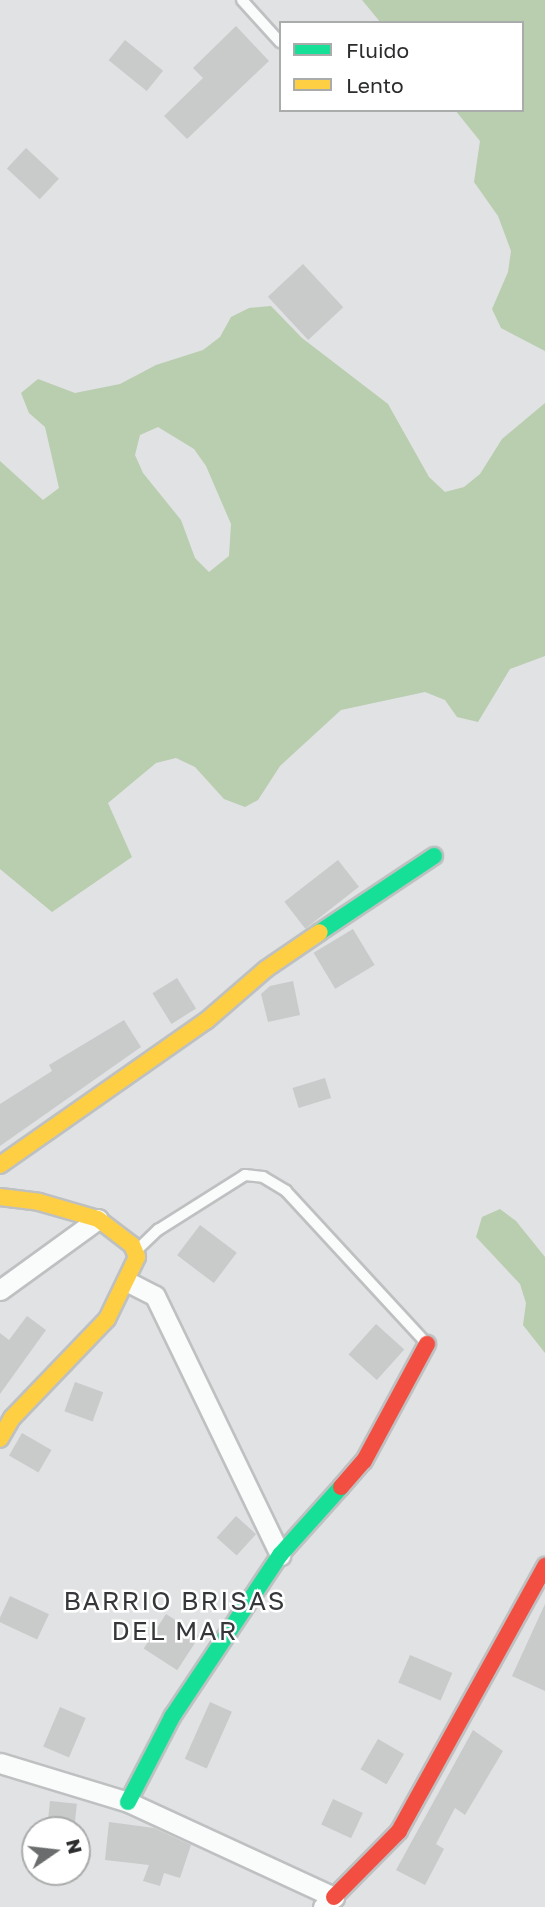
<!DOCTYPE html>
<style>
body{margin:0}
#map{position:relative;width:545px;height:1907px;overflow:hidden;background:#e0e2e4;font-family:"Golos Text",sans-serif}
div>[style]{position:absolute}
.green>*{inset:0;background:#b9cdaf}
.building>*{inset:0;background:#c9caca;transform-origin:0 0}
.roads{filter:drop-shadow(2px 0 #bec0c1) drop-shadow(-2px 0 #bec0c1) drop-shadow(0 2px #bec0c1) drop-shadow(0 -2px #bec0c1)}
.lane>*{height:10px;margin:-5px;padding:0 5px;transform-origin:5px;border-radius:5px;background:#fafbfb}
.street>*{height:19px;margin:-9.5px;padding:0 9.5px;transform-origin:9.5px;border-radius:9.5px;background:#fafbfb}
.fast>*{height:16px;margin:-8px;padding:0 8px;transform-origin:8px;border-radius:8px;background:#16e098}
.slow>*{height:16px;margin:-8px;padding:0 8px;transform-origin:8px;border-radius:8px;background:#ffcf43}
.jam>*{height:16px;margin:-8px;padding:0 8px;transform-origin:8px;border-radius:8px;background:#f24e42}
span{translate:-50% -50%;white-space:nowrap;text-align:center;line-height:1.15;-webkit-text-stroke:5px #fff;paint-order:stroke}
.neighbourhood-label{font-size:26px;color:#35373a;letter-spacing:2px}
.legend{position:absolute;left:279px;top:21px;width:245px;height:91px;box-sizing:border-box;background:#fff;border:2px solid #aaabab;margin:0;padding:9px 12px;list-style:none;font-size:21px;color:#2b2c2d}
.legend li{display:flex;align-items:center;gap:14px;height:35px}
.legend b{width:35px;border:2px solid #aaabab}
.north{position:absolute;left:21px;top:1816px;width:70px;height:70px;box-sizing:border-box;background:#fff;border:2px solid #aaabab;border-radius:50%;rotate:76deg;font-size:19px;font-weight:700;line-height:28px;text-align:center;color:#2b2c2d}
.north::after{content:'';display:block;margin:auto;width:24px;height:32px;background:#6a6c6d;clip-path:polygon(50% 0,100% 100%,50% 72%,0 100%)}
</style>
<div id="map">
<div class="green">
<div style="clip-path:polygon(362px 0,545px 0,545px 351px,501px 328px,492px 309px,508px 272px,511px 251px,498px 216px,474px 182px,480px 141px,455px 110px,522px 110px,522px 23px,381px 23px)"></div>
<div style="clip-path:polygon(evenodd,271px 306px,302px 338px,388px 404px,429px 477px,445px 492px,464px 487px,480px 474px,502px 439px,545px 403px,545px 656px,510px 669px,478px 722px,457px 717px,445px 700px,425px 692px,341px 710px,280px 766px,258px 800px,245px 807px,224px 799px,195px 767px,176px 758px,156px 763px,108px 803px,132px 857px,52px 912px,0 869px,0 461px,43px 500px,59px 488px,45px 427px,29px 413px,21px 393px,38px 379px,75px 393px,120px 384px,156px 365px,203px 350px,220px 337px,231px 317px,249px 308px,271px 306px,158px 427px,194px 449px,206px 466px,231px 524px,229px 556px,209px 572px,195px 558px,181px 520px,143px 473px,135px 455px,140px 435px,158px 427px)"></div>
<div style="clip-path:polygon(500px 1209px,516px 1221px,545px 1257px,545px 1353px,523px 1325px,526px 1303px,520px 1284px,476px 1237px,482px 1217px)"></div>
</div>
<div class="building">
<div style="clip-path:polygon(236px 26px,269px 61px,187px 139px,164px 116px,203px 78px,193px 68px)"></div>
<div style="left:125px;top:40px;width:49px;height:26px;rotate:39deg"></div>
<div style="left:26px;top:148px;width:45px;height:28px;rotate:43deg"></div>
<div style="left:303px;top:264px;width:59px;height:48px;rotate:47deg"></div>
<div style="left:338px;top:860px;width:34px;height:68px;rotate:52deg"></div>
<div style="left:353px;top:929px;width:42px;height:46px;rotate:59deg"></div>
<div style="left:177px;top:978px;width:36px;height:29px;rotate:58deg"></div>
<div style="clip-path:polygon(293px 981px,300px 1015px,268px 1022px,261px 994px,270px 986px)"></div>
<div style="clip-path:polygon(124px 1020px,141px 1047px,0 1146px,0 1104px,52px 1071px,49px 1065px)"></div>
<div style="left:325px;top:1078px;width:21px;height:34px;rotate:73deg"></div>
<div style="left:200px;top:1225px;width:46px;height:38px;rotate:37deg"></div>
<div style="clip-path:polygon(27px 1316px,46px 1330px,0 1394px,0 1333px,9px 1340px)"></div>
<div style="left:376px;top:1324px;width:38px;height:41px;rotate:42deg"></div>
<div style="left:75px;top:1382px;width:30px;height:31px;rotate:20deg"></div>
<div style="left:22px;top:1433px;width:34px;height:26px;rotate:30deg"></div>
<div style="left:236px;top:1516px;width:27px;height:29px;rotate:42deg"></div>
<div style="left:10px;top:1596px;width:43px;height:28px;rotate:25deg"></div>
<div style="clip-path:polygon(545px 1604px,545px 1691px,512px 1676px)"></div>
<div style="left:166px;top:1614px;width:40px;height:41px;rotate:33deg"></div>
<div style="left:410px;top:1655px;width:46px;height:30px;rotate:23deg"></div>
<div style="left:210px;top:1702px;width:24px;height:62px;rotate:24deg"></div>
<div style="left:60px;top:1707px;width:28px;height:43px;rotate:23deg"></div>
<div style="clip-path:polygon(473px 1730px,503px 1751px,465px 1815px,455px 1808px,436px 1844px,444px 1849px,425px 1885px,396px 1870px)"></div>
<div style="left:378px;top:1739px;width:30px;height:35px;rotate:30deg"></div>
<div style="left:333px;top:1799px;width:33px;height:28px;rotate:25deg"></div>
<div style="left:50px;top:1801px;width:27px;height:29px;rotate:6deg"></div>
<div style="clip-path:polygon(109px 1822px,154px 1828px,191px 1845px,180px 1878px,164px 1873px,160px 1886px,143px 1881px,149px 1865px,105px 1860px)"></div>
</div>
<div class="roads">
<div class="lane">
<div style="left:242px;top:0;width:57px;rotate:47.9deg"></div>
<div style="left:138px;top:1249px;width:28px;rotate:-44deg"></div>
<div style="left:158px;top:1230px;width:103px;rotate:-32.3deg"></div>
<div style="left:245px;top:1175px;width:18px;rotate:6deg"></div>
<div style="left:263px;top:1177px;width:27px;rotate:31deg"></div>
<div style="left:286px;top:1191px;width:208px;rotate:47.3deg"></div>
</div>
<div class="street">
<div style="left:128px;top:1282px;width:30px;rotate:27deg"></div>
<div style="left:155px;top:1296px;width:288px;rotate:64.2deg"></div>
<div style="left:0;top:1290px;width:121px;rotate:-35.9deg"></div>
<div style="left:0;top:1763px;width:134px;rotate:16.9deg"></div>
<div style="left:128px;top:1802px;width:227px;rotate:24.8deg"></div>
<div style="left:334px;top:1897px;width:15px;rotate:138deg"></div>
</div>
<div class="fast">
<div style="left:320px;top:932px;width:137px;rotate:-33.7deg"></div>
<div style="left:128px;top:1802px;width:96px;rotate:-62.6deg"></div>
<div style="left:172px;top:1717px;width:195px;rotate:-56.3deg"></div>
<div style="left:280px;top:1555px;width:91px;rotate:-48.1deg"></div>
</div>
<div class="slow">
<div style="left:0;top:1165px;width:251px;rotate:-35deg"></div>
<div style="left:206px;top:1021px;width:79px;rotate:-40.9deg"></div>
<div style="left:266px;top:969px;width:65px;rotate:-34.4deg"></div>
<div style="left:0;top:1197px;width:39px;rotate:7deg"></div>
<div style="left:39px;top:1202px;width:61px;rotate:16.1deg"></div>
<div style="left:98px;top:1219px;width:43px;rotate:37.4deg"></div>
<div style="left:132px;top:1245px;width:13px;rotate:67deg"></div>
<div style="left:137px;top:1257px;width:69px;rotate:115.8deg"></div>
<div style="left:107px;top:1319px;width:137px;rotate:133.8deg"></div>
<div style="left:12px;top:1418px;width:24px;rotate:120deg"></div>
</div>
<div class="jam">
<div style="left:341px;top:1487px;width:35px;rotate:-49deg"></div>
<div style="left:364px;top:1461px;width:133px;rotate:-61.7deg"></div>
<div style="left:334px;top:1897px;width:93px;rotate:-45.4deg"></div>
<div style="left:399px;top:1831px;width:303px;rotate:-61.1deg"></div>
</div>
</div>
<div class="neighbourhood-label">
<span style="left:175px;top:1616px">BARRIO BRISAS<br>DEL MAR</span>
</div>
<ul class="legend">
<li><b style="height:9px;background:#16e098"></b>Fluido</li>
<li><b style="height:9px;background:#ffcf43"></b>Lento</li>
</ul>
<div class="north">N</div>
</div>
